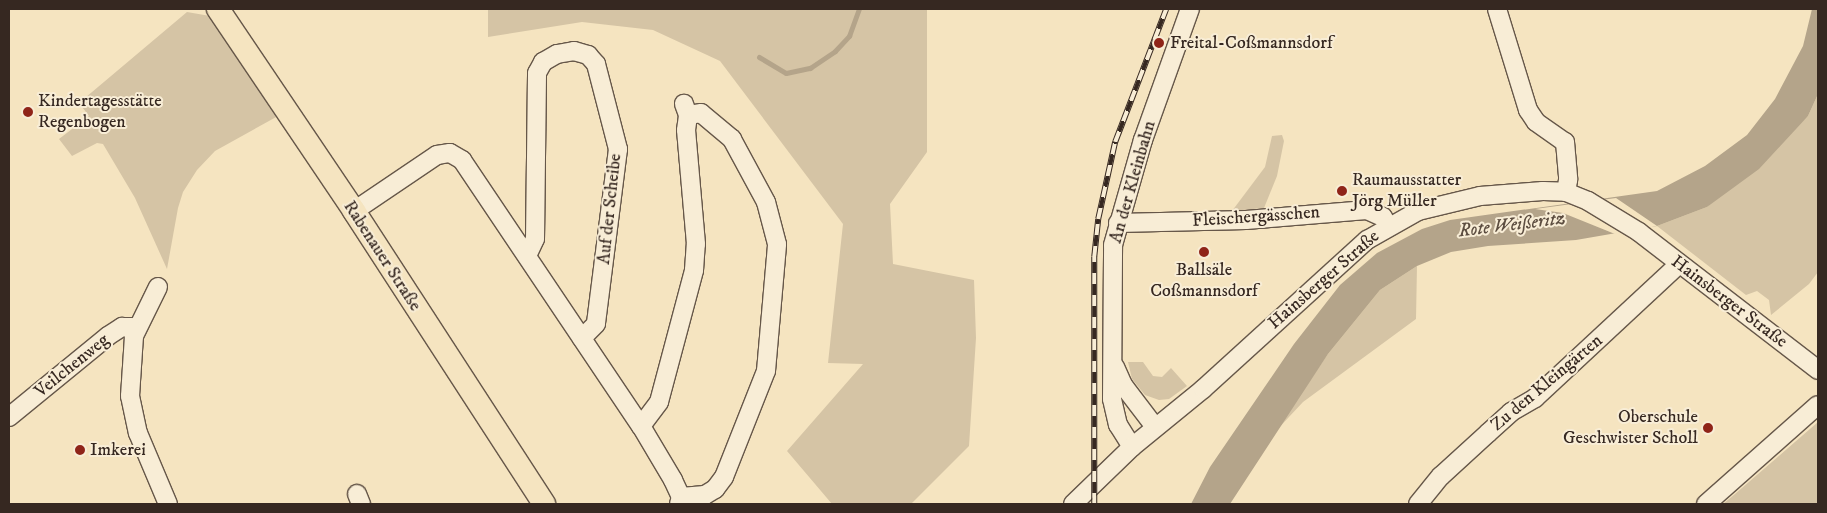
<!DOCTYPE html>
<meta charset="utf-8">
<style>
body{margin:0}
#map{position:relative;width:1827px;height:513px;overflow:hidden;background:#f5e4c0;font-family:"IM FELL DW Pica",serif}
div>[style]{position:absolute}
.green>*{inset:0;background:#d5c4a5}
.water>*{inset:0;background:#b4a48a}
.pier>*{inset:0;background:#f5e4c0}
.stream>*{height:5px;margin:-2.5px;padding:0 2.5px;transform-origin:2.5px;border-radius:2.5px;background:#b4a48a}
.roads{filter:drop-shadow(1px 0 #665749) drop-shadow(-1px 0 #665749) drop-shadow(0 1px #665749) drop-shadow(0 -1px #665749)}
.minor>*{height:18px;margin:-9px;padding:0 9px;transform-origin:9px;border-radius:9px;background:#f8edd6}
.major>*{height:22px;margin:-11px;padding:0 11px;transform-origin:11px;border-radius:11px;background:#f5e4c0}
.rail>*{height:5.5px;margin-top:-2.75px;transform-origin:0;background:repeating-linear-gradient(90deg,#f8edd6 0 11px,#362821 0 22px);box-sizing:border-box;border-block:1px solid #362821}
.dots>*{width:14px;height:14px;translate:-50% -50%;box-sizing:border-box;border:2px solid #f8edd6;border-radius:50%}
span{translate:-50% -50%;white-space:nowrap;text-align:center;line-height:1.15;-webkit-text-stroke:4px #f8edd6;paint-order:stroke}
.poi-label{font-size:18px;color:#362821}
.left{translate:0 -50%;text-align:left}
.right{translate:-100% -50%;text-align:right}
.street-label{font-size:18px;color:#362821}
.water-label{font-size:19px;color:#5c4d40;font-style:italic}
.frame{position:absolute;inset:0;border:10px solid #362821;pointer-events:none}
</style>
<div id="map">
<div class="green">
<div style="clip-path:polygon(488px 9px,927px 9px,927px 152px,890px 204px,893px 264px,974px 280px,976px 338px,969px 446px,911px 504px,832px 504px,787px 451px,863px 364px,828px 363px,843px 224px,720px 61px,653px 30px,582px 22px,488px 37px)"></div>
<div style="clip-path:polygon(187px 12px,210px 16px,278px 116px,215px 151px,197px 170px,183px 192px,178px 208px,167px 269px,135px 198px,103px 144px,97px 143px,72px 156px,59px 139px,89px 116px,79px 103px)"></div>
<div style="clip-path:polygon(1818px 94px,1818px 272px,1809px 284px,1771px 315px,1769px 300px,1757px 291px,1746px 295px,1657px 226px,1707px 207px,1808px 116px)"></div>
<div style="clip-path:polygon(1282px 135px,1284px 141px,1277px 176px,1264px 208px,1232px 211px,1265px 167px,1272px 136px)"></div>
<div style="clip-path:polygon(1417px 266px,1416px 319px,1303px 402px,1274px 433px,1328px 354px,1380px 290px)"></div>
<div style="clip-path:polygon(1128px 362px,1143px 362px,1153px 376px,1162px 377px,1171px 368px,1187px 386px,1169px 399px,1159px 400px,1145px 395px,1132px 379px)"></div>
<div style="clip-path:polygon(1818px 422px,1818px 504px,1723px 504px,1735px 494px)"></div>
</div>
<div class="water">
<div style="clip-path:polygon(1812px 9px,1818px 9px,1818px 94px,1808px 116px,1759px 169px,1707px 207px,1657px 226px,1576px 240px,1488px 246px,1451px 252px,1417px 266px,1380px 290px,1328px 354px,1230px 504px,1191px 504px,1210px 467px,1294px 344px,1340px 285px,1377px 253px,1422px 229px,1450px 220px,1657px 191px,1705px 166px,1747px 135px,1775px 99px,1803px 46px)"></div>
</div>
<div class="pier">
<div style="clip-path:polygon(1616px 198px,1657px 226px,1615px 234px,1563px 213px,1535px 209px)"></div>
</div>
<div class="stream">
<div style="left:759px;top:57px;width:31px;rotate:31deg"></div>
<div style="left:786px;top:73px;width:25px;rotate:-12deg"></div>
<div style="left:810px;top:68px;width:30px;rotate:-34deg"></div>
<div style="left:835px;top:51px;width:21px;rotate:-47deg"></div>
<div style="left:849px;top:36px;width:29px;rotate:-70deg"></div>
</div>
<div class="roads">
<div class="minor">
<div style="left:1497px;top:9px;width:106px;rotate:72.9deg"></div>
<div style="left:1528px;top:110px;width:14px;rotate:56deg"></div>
<div style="left:1536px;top:122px;width:35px;rotate:35deg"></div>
<div style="left:1565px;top:142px;width:38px;rotate:85deg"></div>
<div style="left:1568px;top:180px;width:12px;rotate:99deg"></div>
<div style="left:354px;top:211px;width:100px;rotate:-34deg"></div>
<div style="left:437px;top:155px;width:13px;rotate:-9deg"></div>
<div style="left:450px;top:153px;width:14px;rotate:30deg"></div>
<div style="left:462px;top:160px;width:321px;rotate:56.1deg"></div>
<div style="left:641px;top:426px;width:63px;rotate:59.3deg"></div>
<div style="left:673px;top:480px;width:19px;rotate:65deg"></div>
<div style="left:681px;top:497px;width:7px;rotate:106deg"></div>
<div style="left:1118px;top:223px;width:128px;rotate:-1.3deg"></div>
<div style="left:1246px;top:220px;width:121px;rotate:-4.7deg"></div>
<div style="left:1367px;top:210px;width:17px;rotate:24deg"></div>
<div style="left:1383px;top:217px;width:10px;rotate:61deg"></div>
<div style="left:527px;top:256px;width:19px;rotate:-65deg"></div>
<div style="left:535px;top:239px;width:166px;rotate:-89.3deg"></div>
<div style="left:537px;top:73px;width:13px;rotate:-61deg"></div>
<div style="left:543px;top:62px;width:16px;rotate:-30deg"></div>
<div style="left:557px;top:54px;width:17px;rotate:-10deg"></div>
<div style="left:574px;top:51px;width:15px;rotate:16deg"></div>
<div style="left:588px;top:55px;width:12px;rotate:48deg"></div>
<div style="left:596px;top:64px;width:88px;rotate:75.5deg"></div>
<div style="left:618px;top:149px;width:176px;rotate:97.2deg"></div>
<div style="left:596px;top:324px;width:20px;rotate:135deg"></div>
<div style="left:158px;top:287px;width:55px;rotate:116.1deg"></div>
<div style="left:134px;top:336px;width:60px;rotate:93.8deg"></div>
<div style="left:130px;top:396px;width:38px;rotate:78deg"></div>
<div style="left:138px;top:433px;width:77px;rotate:67.1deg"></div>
<div style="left:1115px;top:367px;width:20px;rotate:66deg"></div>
<div style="left:1123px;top:385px;width:53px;rotate:52.7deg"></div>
<div style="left:9px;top:417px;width:128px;rotate:-39.3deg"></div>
<div style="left:108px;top:336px;width:17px;rotate:-33deg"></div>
<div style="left:122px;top:327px;width:9px"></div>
<div style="left:131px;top:327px;width:9px;rotate:72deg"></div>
<div style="left:641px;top:426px;width:30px;rotate:-53deg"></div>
<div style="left:659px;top:402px;width:137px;rotate:-75.1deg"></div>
<div style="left:694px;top:270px;width:26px;rotate:-86deg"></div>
<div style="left:696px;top:244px;width:114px;rotate:-95deg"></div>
<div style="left:686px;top:130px;width:15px;rotate:-82deg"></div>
<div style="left:688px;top:115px;width:12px;rotate:-110deg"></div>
<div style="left:1132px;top:447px;width:26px;rotate:-122deg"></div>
<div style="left:1118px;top:425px;width:27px;rotate:-103deg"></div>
<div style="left:1112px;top:399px;width:154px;rotate:-89.6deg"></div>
<div style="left:1113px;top:245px;width:109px;rotate:-74.1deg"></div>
<div style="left:1143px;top:140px;width:139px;rotate:-70.3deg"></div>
<div style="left:357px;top:494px;width:11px;rotate:68deg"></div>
<div style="left:681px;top:497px;width:24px;rotate:-5deg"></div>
<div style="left:705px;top:495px;width:12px;rotate:-31deg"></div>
<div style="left:715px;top:489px;width:15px;rotate:-53deg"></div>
<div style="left:724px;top:477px;width:114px;rotate:-68.4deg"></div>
<div style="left:766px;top:371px;width:127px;rotate:-85deg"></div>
<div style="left:777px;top:244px;width:43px;rotate:-104.7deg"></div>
<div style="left:766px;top:202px;width:72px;rotate:-118.4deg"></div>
<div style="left:732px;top:139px;width:40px;rotate:-140deg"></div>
<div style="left:701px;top:113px;width:13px;rotate:171deg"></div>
<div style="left:1073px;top:504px;width:82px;rotate:-44deg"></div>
<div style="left:1132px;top:447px;width:92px;rotate:-39.2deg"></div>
<div style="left:1203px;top:389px;width:222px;rotate:-42.3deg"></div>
<div style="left:1367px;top:240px;width:59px;rotate:-29.6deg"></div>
<div style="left:1418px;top:211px;width:64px;rotate:-13.6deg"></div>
<div style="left:1480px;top:196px;width:63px;rotate:-4.5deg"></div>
<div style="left:1543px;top:191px;width:23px;rotate:2deg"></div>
<div style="left:1566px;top:192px;width:24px;rotate:22deg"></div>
<div style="left:1588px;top:201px;width:60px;rotate:31.3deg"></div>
<div style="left:1639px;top:232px;width:226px;rotate:37.6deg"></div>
<div style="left:1418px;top:504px;width:36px;rotate:-51deg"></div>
<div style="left:1441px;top:476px;width:64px;rotate:-42.5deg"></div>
<div style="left:1488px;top:433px;width:31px;rotate:-42deg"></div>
<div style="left:1511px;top:412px;width:28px;rotate:-30deg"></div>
<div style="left:1535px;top:398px;width:197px;rotate:-42.9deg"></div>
<div style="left:1706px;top:504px;width:149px;rotate:-41.5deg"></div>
</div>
<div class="major">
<div style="left:218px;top:9px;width:244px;rotate:56deg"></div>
<div style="left:354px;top:211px;width:349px;rotate:57deg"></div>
</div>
</div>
<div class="rail">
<div style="left:1094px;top:504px;width:247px;rotate:-90deg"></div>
<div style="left:1094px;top:257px;width:38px;rotate:-84deg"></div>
<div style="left:1098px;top:219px;width:79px;rotate:-77.6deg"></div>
<div style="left:1115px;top:142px;width:142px;rotate:-69deg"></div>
</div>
<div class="dots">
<div style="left:1159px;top:43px;background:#8f2418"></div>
<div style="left:28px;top:112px;background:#8f2418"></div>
<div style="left:1342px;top:191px;background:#8f2418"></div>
<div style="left:1204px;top:252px;background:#8f2418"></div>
<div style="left:1708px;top:428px;background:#8f2418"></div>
<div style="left:80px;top:450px;background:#8f2418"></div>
</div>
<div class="poi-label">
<span class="left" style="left:1170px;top:43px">Freital-Coßmannsdorf</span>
<span class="left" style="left:38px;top:112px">Kindertagesstätte<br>Regenbogen</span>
<span class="left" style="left:1352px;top:191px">Raumausstatter<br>Jörg Müller</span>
<span style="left:1204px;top:281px">Ballsäle<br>Coßmannsdorf</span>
<span class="right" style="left:1698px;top:428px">Oberschule<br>Geschwister Scholl</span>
<span class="left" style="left:90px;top:450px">Imkerei</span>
</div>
<div class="street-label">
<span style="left:1133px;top:182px;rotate:-74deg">An der Kleinbahn</span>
<span style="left:610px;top:209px;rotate:-84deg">Auf der Scheibe</span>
<span style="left:1256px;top:217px;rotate:-4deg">Fleischergässchen</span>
<span style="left:382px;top:256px;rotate:57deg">Rabenauer Straße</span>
<span style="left:1324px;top:280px;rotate:-41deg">Hainsberger Straße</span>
<span style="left:1729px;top:302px;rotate:37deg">Hainsberger Straße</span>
<span style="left:72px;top:366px;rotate:-39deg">Veilchenweg</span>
<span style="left:1547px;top:383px;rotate:-40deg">Zu den Kleingärten</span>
</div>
<div class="water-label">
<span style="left:1512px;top:225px;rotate:-7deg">Rote Weißeritz</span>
</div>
<div class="frame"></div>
</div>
